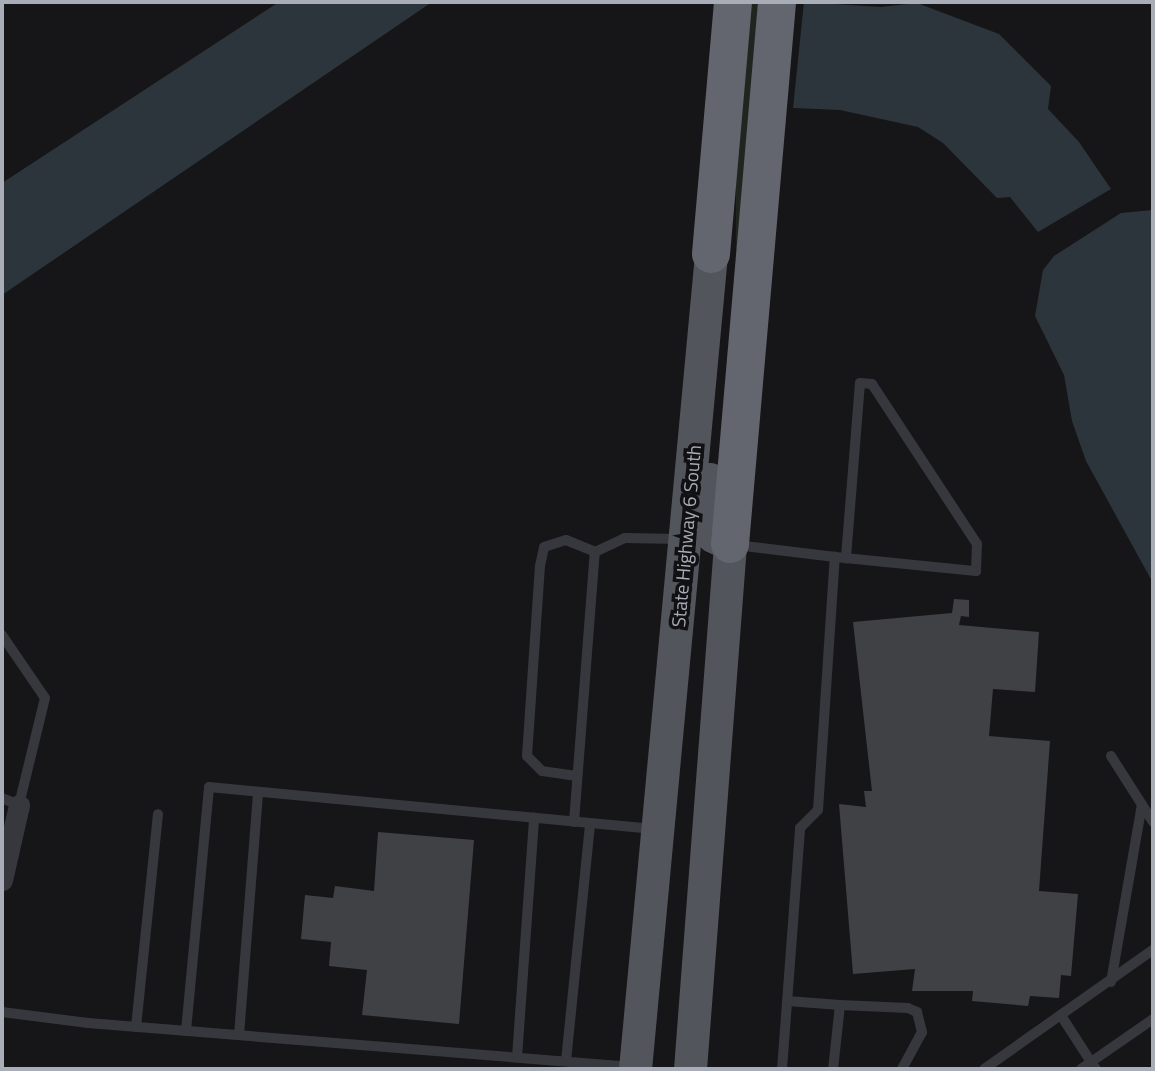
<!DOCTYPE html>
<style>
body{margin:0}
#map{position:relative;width:1155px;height:1071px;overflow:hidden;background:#161618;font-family:"Titillium Web",sans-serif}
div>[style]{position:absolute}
.green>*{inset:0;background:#1e261f}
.water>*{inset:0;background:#2c353c}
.building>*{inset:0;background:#404145}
.lane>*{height:10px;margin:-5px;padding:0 5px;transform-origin:5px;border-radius:5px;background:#37383d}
.street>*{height:21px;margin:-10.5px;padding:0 10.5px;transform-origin:10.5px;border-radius:10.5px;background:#37383d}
.primary>*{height:33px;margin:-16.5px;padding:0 16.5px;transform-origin:16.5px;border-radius:16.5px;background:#53555c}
.highway>*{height:38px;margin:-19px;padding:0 19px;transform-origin:19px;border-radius:19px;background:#63666e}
span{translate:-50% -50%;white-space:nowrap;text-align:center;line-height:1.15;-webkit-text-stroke:7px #111113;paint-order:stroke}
.street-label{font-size:19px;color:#a8adb8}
.frame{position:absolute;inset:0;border:4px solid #a8adb8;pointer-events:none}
</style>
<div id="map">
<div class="green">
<div style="clip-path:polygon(749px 2px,760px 2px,736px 259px,736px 162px)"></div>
</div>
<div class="water">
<div style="clip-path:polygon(279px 2px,432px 2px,2px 295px,2px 183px)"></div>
<div style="clip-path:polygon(804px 2px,881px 7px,917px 3px,999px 34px,1051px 86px,1048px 109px,1079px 142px,1111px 189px,1038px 232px,1010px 197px,997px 198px,943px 143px,918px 127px,840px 110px,793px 108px)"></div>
<div style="clip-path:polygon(1153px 210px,1153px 583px,1086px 461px,1072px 421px,1064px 375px,1035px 316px,1043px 270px,1054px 256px,1121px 213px)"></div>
</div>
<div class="building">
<div style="clip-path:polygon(954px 599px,969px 600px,969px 617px,961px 616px,959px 625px,1039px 632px,1035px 692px,993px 689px,989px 736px,1050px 741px,1039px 891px,1078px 894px,1071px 976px,1061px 975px,1059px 998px,1030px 996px,1028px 1006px,972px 1001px,973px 991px,912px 991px,915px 969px,853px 974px,839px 804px,866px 807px,864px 791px,872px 791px,853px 622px,952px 613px)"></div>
<div style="clip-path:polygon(378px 832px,474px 840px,459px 1024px,362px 1015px,367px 970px,329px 966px,331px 942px,301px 939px,305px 895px,333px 898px,335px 886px,374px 891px)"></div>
</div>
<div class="lane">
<div style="left:736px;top:545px;width:100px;rotate:6.9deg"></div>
<div style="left:835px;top:557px;width:142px;rotate:5.7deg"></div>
<div style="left:976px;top:571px;width:27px;rotate:-88deg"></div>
<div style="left:977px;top:544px;width:191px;rotate:-123.3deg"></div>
<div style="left:872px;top:384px;width:12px;rotate:-175deg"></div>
<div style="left:860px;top:383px;width:176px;rotate:94.6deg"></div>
<div style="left:2px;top:635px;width:76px;rotate:55.7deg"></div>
<div style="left:45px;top:698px;width:110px;rotate:103.7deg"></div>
<div style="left:19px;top:805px;width:18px;rotate:-158deg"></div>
<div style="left:1111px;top:756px;width:78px;rotate:57.5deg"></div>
<div style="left:577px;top:776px;width:35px;rotate:-172deg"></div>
<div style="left:542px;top:771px;width:21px;rotate:-135deg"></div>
<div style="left:527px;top:756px;width:190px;rotate:-86.1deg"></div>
<div style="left:540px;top:566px;width:19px;rotate:-78deg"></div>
<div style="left:544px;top:547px;width:23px;rotate:-18deg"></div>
<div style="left:566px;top:540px;width:31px;rotate:22deg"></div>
<div style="left:574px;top:822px;width:271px;rotate:-85.6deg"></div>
<div style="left:595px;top:552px;width:33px;rotate:-25deg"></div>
<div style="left:625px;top:538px;width:55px;rotate:1deg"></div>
<div style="left:1111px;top:982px;width:180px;rotate:-80.1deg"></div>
<div style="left:787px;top:1001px;width:53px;rotate:4.3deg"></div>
<div style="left:840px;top:1005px;width:64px;rotate:96.2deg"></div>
<div style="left:840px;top:1005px;width:68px;rotate:2.5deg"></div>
<div style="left:908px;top:1008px;width:10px;rotate:24deg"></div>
<div style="left:917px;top:1012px;width:21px;rotate:76deg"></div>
<div style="left:922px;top:1032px;width:42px;rotate:118.4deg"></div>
<div style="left:2px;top:1012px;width:87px;rotate:7.3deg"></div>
<div style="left:88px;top:1023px;width:546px;rotate:4.62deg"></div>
<div style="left:1062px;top:1017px;width:54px;rotate:57.2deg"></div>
<div style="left:1091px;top:1062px;width:12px;rotate:145deg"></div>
<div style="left:136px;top:1027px;width:214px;rotate:-84.1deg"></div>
<div style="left:186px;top:1031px;width:245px;rotate:-84.6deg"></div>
<div style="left:209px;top:787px;width:447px;rotate:5.4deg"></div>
<div style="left:239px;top:1035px;width:244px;rotate:-85.5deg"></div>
<div style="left:517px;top:1057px;width:240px;rotate:-85.9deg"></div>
<div style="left:566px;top:1061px;width:238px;rotate:-84.2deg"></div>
<div style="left:782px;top:1069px;width:242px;rotate:-85.7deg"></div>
<div style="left:800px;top:828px;width:25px;rotate:-45deg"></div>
<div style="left:818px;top:810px;width:254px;rotate:-86.2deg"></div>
<div style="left:984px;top:1069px;width:207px;rotate:-35.2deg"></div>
<div style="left:1096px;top:1069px;width:9px;rotate:-126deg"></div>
<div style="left:1091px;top:1062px;width:75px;rotate:-34.7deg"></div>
</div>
<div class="street">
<div style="left:2px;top:880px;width:77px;rotate:-77.2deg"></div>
</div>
<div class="primary">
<div style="left:635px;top:1069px;width:819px;rotate:-84.67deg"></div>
<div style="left:690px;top:1069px;width:527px;rotate:-85.64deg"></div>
<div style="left:730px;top:544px;width:19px;rotate:-155deg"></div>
<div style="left:713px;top:536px;width:57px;rotate:-93deg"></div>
</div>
<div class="highway">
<div style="left:711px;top:254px;width:253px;rotate:-85deg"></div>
<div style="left:730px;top:544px;width:544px;rotate:-85.04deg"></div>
</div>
<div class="street-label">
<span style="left:686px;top:536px;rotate:-85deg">State Highway 6 South</span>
</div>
<div class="frame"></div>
</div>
